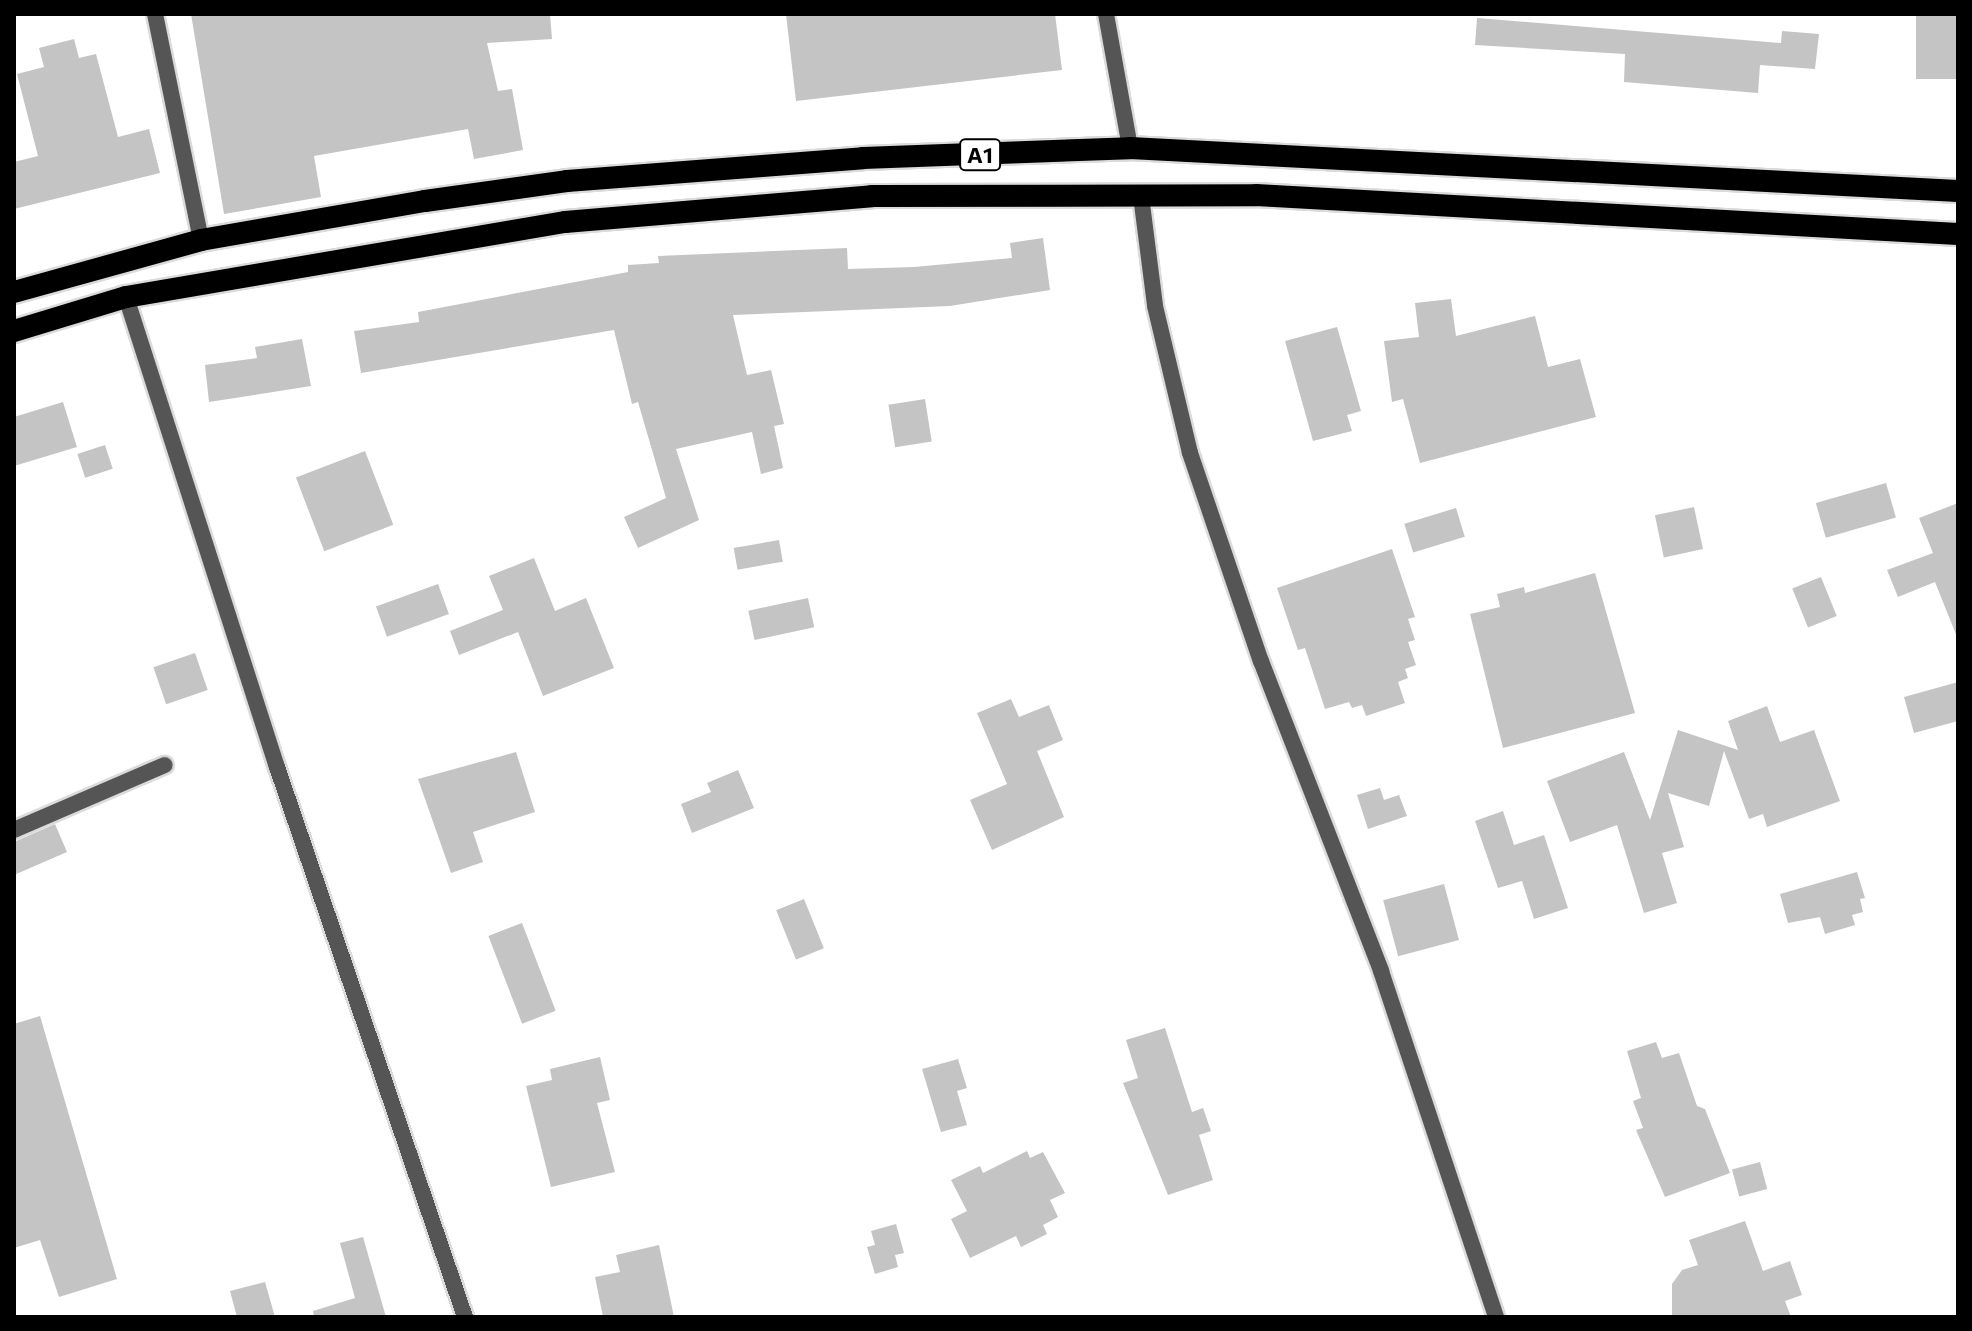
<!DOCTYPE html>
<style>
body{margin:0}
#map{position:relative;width:1972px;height:1331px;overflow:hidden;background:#fff;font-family:Commissioner,sans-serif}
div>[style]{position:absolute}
.building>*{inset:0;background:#c4c4c4;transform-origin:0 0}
.roads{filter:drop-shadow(2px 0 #dbdbdb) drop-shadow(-2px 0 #dbdbdb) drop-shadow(0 2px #dbdbdb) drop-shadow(0 -2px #dbdbdb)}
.minor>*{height:16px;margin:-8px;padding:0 8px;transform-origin:8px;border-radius:8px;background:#555}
.trunk>*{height:22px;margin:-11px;padding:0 11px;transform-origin:11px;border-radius:11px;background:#000}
span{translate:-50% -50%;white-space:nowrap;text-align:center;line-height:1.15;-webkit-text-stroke:7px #fff;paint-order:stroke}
.shield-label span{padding:2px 6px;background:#fff;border:2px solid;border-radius:6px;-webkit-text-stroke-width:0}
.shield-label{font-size:22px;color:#000;font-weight:700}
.frame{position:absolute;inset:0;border:16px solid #000;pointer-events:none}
</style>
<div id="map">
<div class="building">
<div style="clip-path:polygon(191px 14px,550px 14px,552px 39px,487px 43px,498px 91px,512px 89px,523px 150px,474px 159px,468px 129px,314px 156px,321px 197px,224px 214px)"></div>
<div style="clip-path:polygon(786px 14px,1055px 14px,1062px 70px,796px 101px)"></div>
<div style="left:1916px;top:14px;width:42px;height:65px"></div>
<div style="clip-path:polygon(1477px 18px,1781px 43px,1782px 31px,1819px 34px,1815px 69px,1760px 65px,1758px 93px,1624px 82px,1625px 54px,1475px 45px)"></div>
<div style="clip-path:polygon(74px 39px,79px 58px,96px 54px,118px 137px,149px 129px,160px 173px,14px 209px,14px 162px,38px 156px,17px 74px,44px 67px,39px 48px)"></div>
<div style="clip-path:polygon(1043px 238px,1050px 290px,950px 306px,733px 315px,747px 375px,771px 370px,784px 424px,774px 426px,783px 468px,761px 474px,752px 432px,676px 449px,699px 520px,638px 548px,624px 517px,666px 498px,638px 402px,632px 404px,614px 330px,361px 373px,354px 331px,419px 322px,418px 312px,628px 272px,628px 265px,659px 263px,658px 256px,847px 248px,848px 269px,914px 267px,1012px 258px,1010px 243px)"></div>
<div style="clip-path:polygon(1451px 299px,1456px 336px,1535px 316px,1548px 367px,1580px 359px,1596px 417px,1420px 463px,1403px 399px,1392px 402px,1384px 341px,1419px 337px,1415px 303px)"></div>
<div style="clip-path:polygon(1337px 327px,1361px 411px,1347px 415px,1352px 431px,1313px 441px,1285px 341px)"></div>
<div style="clip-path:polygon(302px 339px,311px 386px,209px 402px,205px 365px,257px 358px,255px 347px)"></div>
<div style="left:925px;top:399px;width:43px;height:37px;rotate:81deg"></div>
<div style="clip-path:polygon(63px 402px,77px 447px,14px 466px,14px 417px)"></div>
<div style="left:105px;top:445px;width:25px;height:29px;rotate:72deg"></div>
<div style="left:365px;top:451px;width:79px;height:74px;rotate:69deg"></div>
<div style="left:1886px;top:483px;width:36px;height:73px;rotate:74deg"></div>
<div style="clip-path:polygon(1958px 503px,1958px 636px,1957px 637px,1935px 582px,1898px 597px,1887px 570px,1933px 553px,1919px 518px)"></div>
<div style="left:1694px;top:507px;width:43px;height:40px;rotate:78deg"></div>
<div style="left:1456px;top:508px;width:30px;height:54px;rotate:73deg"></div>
<div style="left:779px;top:540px;width:22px;height:46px;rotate:80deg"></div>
<div style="clip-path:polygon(1392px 549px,1415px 617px,1408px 619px,1415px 640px,1408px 642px,1416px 665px,1405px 669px,1408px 678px,1398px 682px,1405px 703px,1366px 716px,1362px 705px,1352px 708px,1349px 702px,1325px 709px,1305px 648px,1298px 650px,1277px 588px)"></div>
<div style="clip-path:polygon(534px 558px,555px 611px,586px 598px,614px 668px,543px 696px,518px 632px,459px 655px,450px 631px,503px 610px,489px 576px)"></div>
<div style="clip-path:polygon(1595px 573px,1635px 713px,1503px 748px,1470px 614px,1500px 607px,1497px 594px,1524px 587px,1525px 593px)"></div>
<div style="left:1821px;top:577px;width:42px;height:31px;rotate:68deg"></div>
<div style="left:438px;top:584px;width:32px;height:66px;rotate:70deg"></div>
<div style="left:808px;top:598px;width:30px;height:61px;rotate:78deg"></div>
<div style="left:195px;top:653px;width:39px;height:44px;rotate:71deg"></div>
<div style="clip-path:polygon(1958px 682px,1958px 721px,1914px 733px,1904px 697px)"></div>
<div style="clip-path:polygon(1011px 699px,1019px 717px,1049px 705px,1063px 740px,1037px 751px,1064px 817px,992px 850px,970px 800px,1007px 784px,977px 713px)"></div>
<div style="clip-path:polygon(1767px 706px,1780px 742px,1814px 730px,1840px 801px,1767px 827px,1763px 814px,1749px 819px,1724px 751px,1709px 806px,1668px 793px,1684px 847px,1662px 853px,1677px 903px,1644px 913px,1617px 825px,1570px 842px,1547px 781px,1624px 752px,1650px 820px,1678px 730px,1738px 750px,1728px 721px)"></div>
<div style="clip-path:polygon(516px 752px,535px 812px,473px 832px,483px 862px,451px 873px,418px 779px)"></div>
<div style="clip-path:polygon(738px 770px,754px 808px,692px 833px,681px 804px,711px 792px,707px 783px)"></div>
<div style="clip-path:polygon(1380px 788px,1384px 800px,1399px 795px,1407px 816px,1368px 829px,1357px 795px)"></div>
<div style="clip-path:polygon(1503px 811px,1514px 845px,1544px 835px,1568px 908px,1534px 919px,1522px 881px,1498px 888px,1475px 821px)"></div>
<div style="clip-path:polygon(55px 824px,67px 852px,14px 875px,14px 842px)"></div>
<div style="clip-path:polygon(1857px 872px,1865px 898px,1860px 899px,1863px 912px,1852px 915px,1855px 925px,1825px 934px,1820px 917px,1788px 923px,1780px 894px)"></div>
<div style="left:1444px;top:884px;width:58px;height:63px;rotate:75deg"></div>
<div style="left:804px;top:899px;width:53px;height:30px;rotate:68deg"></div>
<div style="left:522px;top:923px;width:94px;height:36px;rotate:69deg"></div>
<div style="clip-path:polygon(40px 1016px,117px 1279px,59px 1297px,40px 1240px,14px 1248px,14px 1024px)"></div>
<div style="clip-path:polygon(1165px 1028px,1192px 1112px,1203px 1108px,1211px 1131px,1199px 1135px,1213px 1180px,1168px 1195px,1123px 1083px,1138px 1078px,1126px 1040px)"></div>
<div style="clip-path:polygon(1656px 1042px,1662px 1058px,1679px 1053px,1697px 1106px,1705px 1109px,1730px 1173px,1665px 1197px,1636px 1130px,1643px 1128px,1633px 1101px,1641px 1098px,1627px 1051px)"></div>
<div style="clip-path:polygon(600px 1057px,610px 1100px,597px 1103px,615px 1172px,551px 1187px,526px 1086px,552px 1080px,550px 1069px)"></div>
<div style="clip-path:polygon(958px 1059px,967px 1088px,957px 1091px,967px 1125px,941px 1132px,922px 1069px)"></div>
<div style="clip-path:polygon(1027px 1151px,1030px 1158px,1043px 1152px,1065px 1193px,1050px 1200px,1058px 1217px,1043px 1225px,1047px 1234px,1021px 1247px,1016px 1236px,970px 1258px,951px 1219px,967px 1211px,951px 1180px,980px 1166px,983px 1173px)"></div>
<div style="left:1760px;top:1162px;width:28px;height:29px;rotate:75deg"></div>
<div style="clip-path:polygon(1745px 1221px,1763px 1271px,1790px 1261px,1802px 1295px,1785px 1301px,1791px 1317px,1672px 1317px,1672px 1284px,1682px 1270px,1698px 1265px,1689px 1240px)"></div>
<div style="clip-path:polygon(896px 1224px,904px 1253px,895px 1255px,898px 1267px,875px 1274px,867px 1247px,875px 1245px,871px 1231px)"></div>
<div style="clip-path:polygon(363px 1237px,386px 1317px,314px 1317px,313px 1311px,355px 1298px,340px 1243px)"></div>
<div style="clip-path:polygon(659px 1245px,674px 1317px,603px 1317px,595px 1277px,620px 1272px,616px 1255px)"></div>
<div style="clip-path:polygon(265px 1282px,275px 1317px,237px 1317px,230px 1291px)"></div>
</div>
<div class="roads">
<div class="minor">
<div style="left:155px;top:14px;width:231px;rotate:78.5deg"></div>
<div style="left:1106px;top:14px;width:136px;rotate:79.8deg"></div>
<div style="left:1141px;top:196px;width:111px;rotate:82.7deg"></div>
<div style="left:1155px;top:306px;width:151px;rotate:76.6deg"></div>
<div style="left:1190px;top:453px;width:220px;rotate:71.2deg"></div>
<div style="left:1261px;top:661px;width:332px;rotate:68.8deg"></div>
<div style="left:1381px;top:971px;width:365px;rotate:71.6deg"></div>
<div style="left:126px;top:297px;width:494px;rotate:72.2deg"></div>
<div style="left:277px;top:767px;width:581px;rotate:71.13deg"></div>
<div style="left:14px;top:830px;width:164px;rotate:-23.3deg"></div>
</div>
<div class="trunk">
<div style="left:14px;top:292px;width:194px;rotate:-15.5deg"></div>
<div style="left:201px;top:240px;width:227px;rotate:-9.9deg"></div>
<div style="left:425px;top:201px;width:143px;rotate:-8deg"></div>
<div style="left:567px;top:181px;width:297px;rotate:-4.4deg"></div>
<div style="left:863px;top:158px;width:267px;rotate:-2.1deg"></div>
<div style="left:1130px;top:148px;width:829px;rotate:2.97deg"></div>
<div style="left:14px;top:331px;width:117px;rotate:-16.9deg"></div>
<div style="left:126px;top:297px;width:445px;rotate:-9.7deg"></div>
<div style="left:565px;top:222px;width:308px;rotate:-4.8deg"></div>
<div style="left:872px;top:196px;width:384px;rotate:-0.1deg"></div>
<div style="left:1256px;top:195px;width:703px;rotate:3.18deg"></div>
</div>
</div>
<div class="shield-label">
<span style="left:980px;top:155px">A1</span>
</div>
<div class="frame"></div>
</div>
